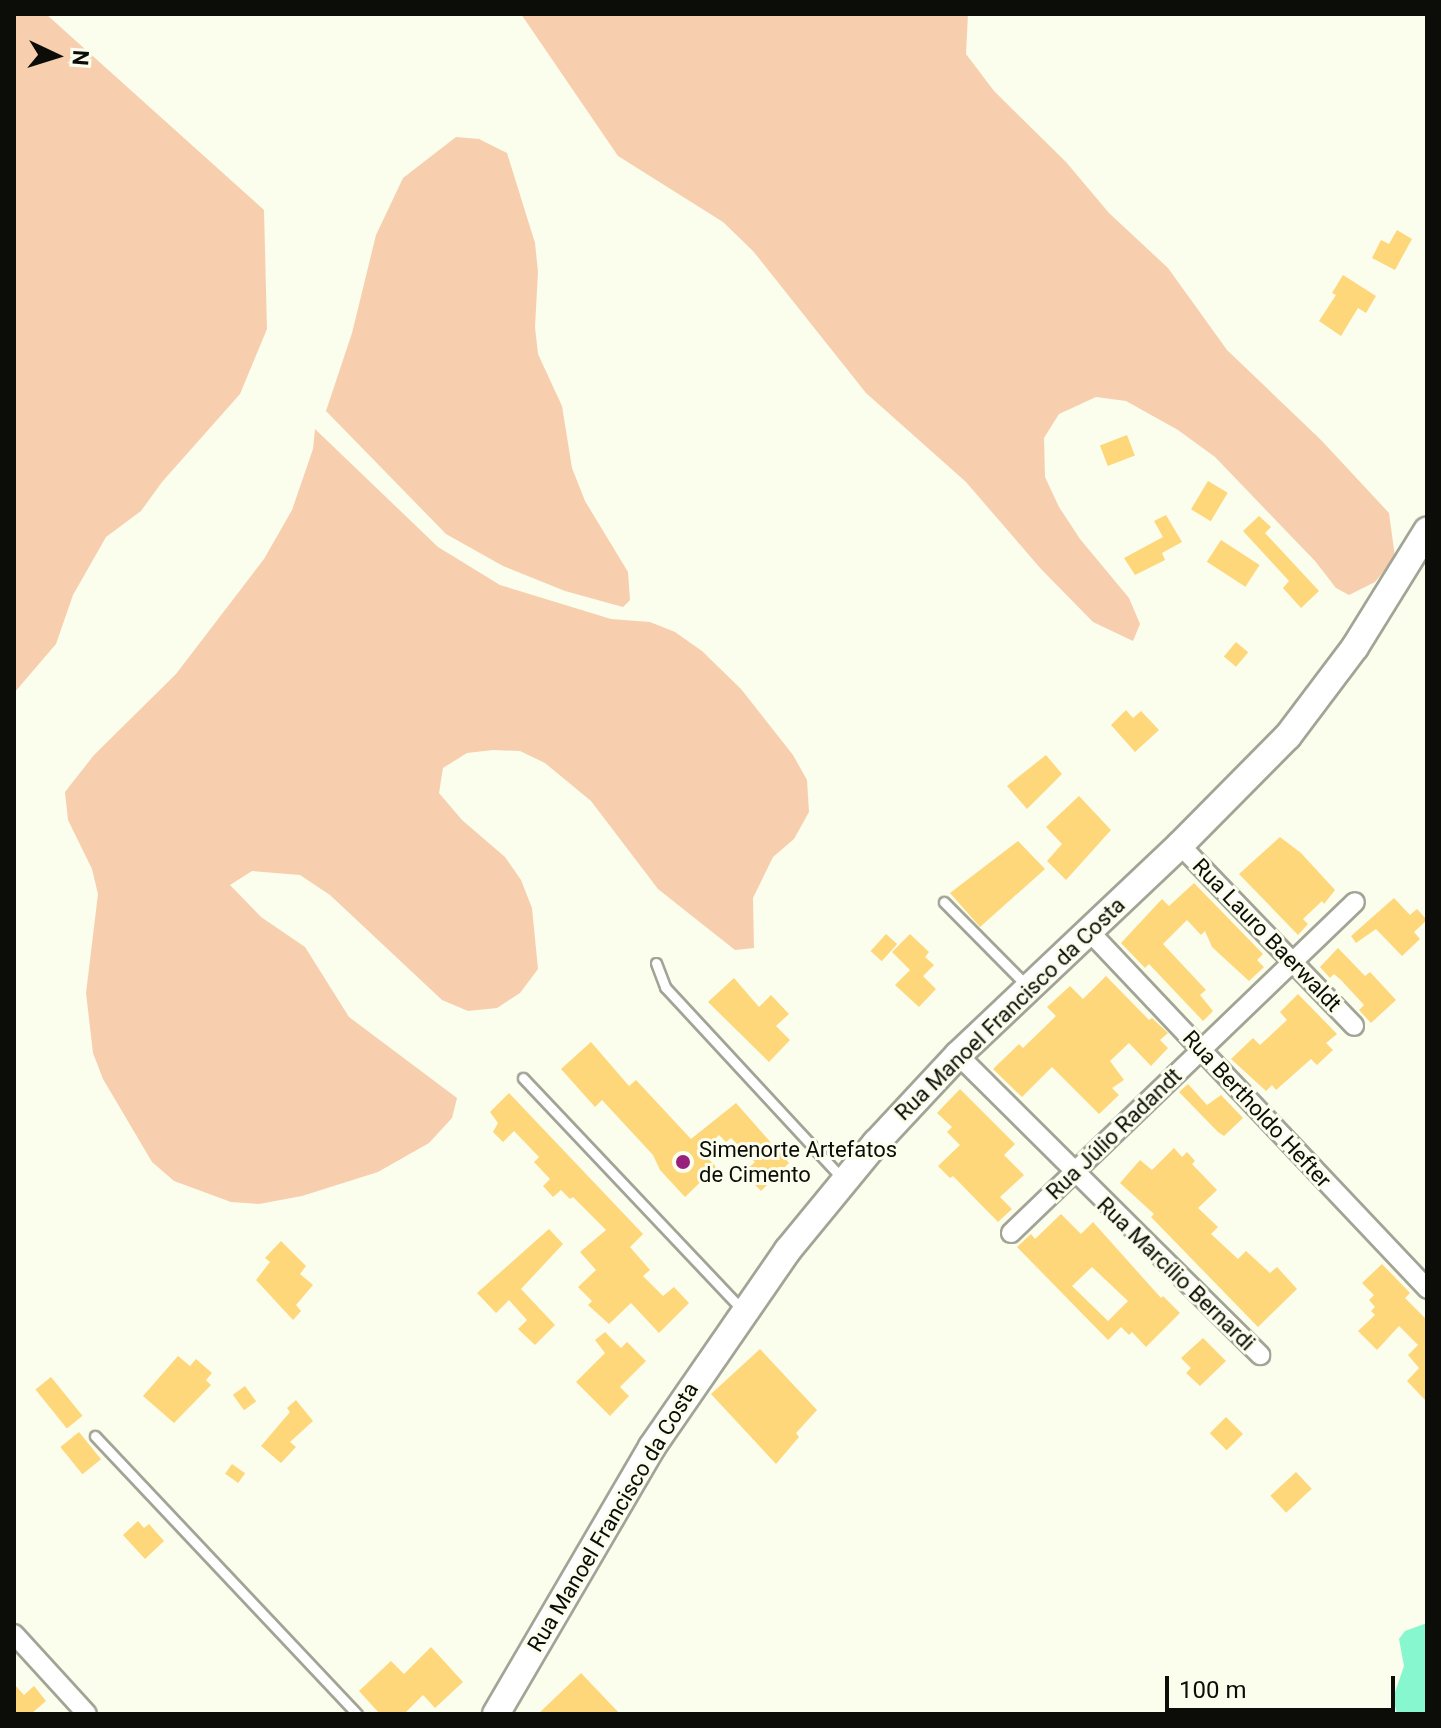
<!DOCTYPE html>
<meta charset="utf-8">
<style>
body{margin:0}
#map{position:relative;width:1441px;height:1728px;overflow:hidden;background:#fbfded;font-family:Roboto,sans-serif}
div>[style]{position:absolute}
.green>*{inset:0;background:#f7cfaf}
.water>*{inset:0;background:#86f7ce}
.building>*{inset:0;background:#fed77b;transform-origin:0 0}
.roads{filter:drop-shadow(2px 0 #a2a495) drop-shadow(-2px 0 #a2a495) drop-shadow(0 2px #a2a495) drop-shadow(0 -2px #a2a495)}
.service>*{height:9px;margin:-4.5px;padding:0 4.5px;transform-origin:4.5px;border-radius:4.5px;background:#fff}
.minor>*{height:18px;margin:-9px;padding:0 9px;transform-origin:9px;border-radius:9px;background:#fff}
.secondary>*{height:26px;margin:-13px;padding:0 13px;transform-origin:13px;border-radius:13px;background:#fff}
.dots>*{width:22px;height:22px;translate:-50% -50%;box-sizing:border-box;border:4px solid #fbfded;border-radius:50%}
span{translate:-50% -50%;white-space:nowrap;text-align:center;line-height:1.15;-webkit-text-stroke:6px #fbfded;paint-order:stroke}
.street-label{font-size:22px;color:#0c0d08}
.poi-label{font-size:22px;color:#0c0d08}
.left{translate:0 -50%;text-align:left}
.frame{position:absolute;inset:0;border:16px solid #0c0d08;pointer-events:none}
.north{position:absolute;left:16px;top:16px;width:80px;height:80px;-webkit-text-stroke:6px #fbfded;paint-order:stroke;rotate:94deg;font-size:22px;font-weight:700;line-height:32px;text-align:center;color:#0c0d08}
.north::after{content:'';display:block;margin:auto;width:28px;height:36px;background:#0c0d08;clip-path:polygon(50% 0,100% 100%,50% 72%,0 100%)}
.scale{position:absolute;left:1165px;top:1676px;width:230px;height:36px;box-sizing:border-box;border:4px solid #0c0d08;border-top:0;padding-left:10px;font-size:24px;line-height:28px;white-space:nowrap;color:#0c0d08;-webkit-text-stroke:6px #fbfded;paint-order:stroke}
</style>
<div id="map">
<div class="green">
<div style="clip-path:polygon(14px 14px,46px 14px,264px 210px,267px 329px,240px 394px,162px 482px,141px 511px,106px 537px,73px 595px,56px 644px,14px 693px)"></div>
<div style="clip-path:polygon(521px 14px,968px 14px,966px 54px,994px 91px,1066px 162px,1109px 213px,1168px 268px,1227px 350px,1321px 440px,1389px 513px,1395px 557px,1375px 582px,1349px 595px,1336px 588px,1315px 561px,1215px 457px,1178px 430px,1126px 401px,1096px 397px,1059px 414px,1044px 438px,1045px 477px,1059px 507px,1080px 539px,1129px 598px,1140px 624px,1133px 641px,1093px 622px,1041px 569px,966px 482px,866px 393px,753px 251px,723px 222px,618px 156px)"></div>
<div style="clip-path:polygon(456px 137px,479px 139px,507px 153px,535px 243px,538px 272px,535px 327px,538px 354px,562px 406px,572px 468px,585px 501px,628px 572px,630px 600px,623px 607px,565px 591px,503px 566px,446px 534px,326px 411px,352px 333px,376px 235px,403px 178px)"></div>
<div style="clip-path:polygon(315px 429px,438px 547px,500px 585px,611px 619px,650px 622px,675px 632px,702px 651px,741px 689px,793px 755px,807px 780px,809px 812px,794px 839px,773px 857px,753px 898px,754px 948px,735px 950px,658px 889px,591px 801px,545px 763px,520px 751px,493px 750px,467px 753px,443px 768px,439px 793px,462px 820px,505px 857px,521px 880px,532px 908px,538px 969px,520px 993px,497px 1008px,468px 1011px,442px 1000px,330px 895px,300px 875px,252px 871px,230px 885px,261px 917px,305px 947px,349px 1017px,457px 1098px,452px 1118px,429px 1143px,378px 1172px,302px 1196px,259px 1204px,231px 1202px,174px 1181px,152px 1162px,103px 1079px,93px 1053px,86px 993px,98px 894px,92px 869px,68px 820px,65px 792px,94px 755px,176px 674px,264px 559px,292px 510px,313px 449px)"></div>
</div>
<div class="water">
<div style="clip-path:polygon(1427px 1623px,1427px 1714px,1397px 1714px,1393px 1698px,1404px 1666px,1399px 1639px,1405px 1631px)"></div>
</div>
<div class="building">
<div style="clip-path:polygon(1397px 230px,1412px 239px,1395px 270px,1372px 258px,1381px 240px,1389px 244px)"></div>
<div style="clip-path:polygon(1343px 275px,1376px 296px,1366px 313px,1358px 308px,1341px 336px,1319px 321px,1336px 295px,1332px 293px)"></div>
<div style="left:1127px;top:435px;width:22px;height:29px;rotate:69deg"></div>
<div style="left:1208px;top:481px;width:23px;height:33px;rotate:31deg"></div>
<div style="clip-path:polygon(1166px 515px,1182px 542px,1162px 553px,1165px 560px,1135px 575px,1124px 558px,1163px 537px,1154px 521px)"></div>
<div style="clip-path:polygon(1259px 516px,1271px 527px,1265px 533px,1319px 591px,1301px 608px,1283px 588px,1289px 581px,1243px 531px)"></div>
<div style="left:1221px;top:540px;width:46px;height:26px;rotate:33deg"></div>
<div style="left:1236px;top:642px;width:16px;height:19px;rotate:40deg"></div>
<div style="clip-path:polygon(1126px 710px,1133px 718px,1141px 711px,1159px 730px,1135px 752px,1111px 725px)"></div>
<div style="clip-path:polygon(1046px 755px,1062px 774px,1027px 809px,1007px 786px)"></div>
<div style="clip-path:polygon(1079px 796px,1111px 830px,1066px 880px,1047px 861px,1062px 844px,1046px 827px)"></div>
<div style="clip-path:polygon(1280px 837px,1301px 853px,1335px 890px,1324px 904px,1322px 901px,1303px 919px,1308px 924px,1298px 935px,1239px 874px)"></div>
<div style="clip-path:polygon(1018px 841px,1045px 869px,980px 927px,950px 893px)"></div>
<div style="clip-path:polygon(1194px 883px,1263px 954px,1257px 960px,1264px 967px,1249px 981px,1212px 947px,1205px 931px,1201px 935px,1187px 920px,1163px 944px,1206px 990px,1200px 995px,1213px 1011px,1203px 1021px,1149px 964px,1145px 968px,1121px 943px,1162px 899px,1169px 906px)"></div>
<div style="clip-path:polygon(1394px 898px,1410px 915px,1417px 909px,1427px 920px,1414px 932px,1420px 939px,1402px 956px,1376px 929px,1356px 943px,1351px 936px)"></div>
<div style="left:886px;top:934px;width:15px;height:23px;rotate:42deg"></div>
<div style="clip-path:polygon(910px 934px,929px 952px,925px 957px,934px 965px,923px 976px,936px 989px,919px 1007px,895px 985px,910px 970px,892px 952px)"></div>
<div style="clip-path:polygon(1338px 948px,1365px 976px,1370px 972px,1396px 1000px,1371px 1023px,1359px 1010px,1364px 1005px,1341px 980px,1334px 974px,1330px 978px,1320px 967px)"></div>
<div style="clip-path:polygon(1106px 976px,1149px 1020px,1152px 1018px,1168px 1033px,1160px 1040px,1168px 1048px,1151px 1066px,1129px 1043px,1110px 1061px,1124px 1080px,1112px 1088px,1119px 1095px,1099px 1114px,1052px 1067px,1022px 1097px,993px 1069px,1019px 1044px,1023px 1048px,1056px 1016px,1047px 1007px,1070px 986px,1083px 999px)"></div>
<div style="clip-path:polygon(734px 978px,759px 1007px,771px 995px,789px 1014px,776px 1026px,790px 1040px,769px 1062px,708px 1002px)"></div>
<div style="clip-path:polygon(1298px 994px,1337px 1034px,1326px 1043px,1333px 1050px,1317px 1065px,1311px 1059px,1276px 1090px,1272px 1085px,1266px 1091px,1231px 1059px,1253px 1038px,1260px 1045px,1287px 1020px,1280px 1012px)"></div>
<div style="clip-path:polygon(591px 1042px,629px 1086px,636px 1080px,691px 1139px,736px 1103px,789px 1163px,761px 1191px,743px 1173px,755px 1162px,731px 1138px,726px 1142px,719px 1135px,702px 1152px,716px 1167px,685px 1197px,660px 1170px,653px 1155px,602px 1100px,595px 1107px,561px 1069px)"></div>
<div style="clip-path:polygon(1188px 1084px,1207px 1105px,1221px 1095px,1243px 1118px,1224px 1136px,1218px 1132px,1179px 1092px)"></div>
<div style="clip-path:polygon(960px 1089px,1015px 1144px,1004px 1155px,1024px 1175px,1000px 1197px,1012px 1209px,998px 1222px,953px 1176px,950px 1178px,938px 1166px,960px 1145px,947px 1132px,952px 1127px,937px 1113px)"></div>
<div style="clip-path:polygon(509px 1093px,643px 1234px,630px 1247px,650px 1270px,643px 1276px,663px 1296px,674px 1287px,689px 1303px,659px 1333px,631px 1303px,609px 1324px,588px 1305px,592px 1301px,578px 1287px,596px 1270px,580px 1252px,606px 1230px,573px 1197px,570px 1199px,561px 1190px,553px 1197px,543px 1186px,550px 1179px,534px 1162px,539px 1157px,514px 1131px,503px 1142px,493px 1132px,498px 1123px,490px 1112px)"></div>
<div style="clip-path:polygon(1174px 1148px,1182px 1157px,1187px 1152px,1195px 1161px,1192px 1164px,1217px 1190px,1198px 1208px,1218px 1227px,1211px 1234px,1238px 1259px,1246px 1251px,1270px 1273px,1277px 1267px,1297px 1289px,1258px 1327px,1151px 1217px,1154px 1214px,1120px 1183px,1140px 1160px,1152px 1170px)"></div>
<div style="clip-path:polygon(evenodd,1061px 1214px,1081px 1234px,1093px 1222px,1161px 1298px,1163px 1296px,1180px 1313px,1146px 1347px,1132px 1332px,1129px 1335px,1121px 1327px,1108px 1340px,1017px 1247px,1031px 1234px,1035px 1239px,1061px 1214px,1092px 1267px,1128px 1301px,1108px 1321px,1072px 1286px,1092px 1267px)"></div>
<div style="clip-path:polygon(549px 1229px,563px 1244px,521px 1289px,555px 1325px,535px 1345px,518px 1329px,527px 1320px,509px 1300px,496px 1313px,477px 1293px)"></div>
<div style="clip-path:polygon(281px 1241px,306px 1266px,300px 1274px,313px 1285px,296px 1305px,301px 1311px,293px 1320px,256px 1280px,270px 1262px,265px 1258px)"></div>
<div style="clip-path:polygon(1382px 1264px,1410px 1293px,1405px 1298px,1427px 1320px,1427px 1402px,1407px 1381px,1419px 1368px,1408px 1355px,1418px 1345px,1399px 1326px,1377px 1350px,1358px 1331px,1375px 1315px,1371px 1311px,1375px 1307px,1369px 1300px,1374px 1295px,1362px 1283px)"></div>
<div style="clip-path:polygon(605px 1332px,621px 1348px,627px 1342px,646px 1361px,620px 1387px,629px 1396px,610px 1416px,576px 1382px,605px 1353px,595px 1340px)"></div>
<div style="clip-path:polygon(1203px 1338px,1226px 1361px,1200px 1386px,1186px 1373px,1191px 1368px,1181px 1358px)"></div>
<div style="clip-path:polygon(760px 1349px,817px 1410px,796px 1433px,799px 1437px,776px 1464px,711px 1394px)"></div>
<div style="clip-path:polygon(178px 1356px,190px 1366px,196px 1359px,212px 1373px,206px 1380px,211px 1385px,174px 1423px,143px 1396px)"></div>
<div style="left:51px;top:1377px;width:50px;height:20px;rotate:51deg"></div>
<div style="left:245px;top:1386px;width:19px;height:15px;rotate:54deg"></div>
<div style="clip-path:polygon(296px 1400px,313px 1421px,290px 1442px,296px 1447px,281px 1463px,261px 1446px,290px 1412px,287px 1408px)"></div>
<div style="left:1226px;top:1417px;width:24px;height:23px;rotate:45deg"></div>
<div style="left:79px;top:1432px;width:35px;height:24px;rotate:51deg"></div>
<div style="left:232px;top:1464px;width:16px;height:12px;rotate:35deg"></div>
<div style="left:1296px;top:1472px;width:23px;height:35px;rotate:47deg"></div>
<div style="clip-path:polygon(138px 1521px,144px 1528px,149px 1524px,164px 1541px,145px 1559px,123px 1535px)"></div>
<div style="clip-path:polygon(431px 1647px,463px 1682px,435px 1708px,423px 1695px,404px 1714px,380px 1714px,359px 1691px,391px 1661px,404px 1674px)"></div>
<div style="clip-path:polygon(581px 1673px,620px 1714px,538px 1714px)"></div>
<div style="clip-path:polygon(14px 1684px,24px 1695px,34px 1686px,46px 1701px,31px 1714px,14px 1714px)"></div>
</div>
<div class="roads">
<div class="service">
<div style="left:944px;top:902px;width:120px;rotate:45.3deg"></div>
<div style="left:656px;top:963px;width:26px;rotate:69deg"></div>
<div style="left:665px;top:987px;width:263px;rotate:47.2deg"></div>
<div style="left:523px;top:1078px;width:320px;rotate:46.6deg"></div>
<div style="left:95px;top:1436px;width:382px;rotate:46.7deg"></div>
</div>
<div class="minor">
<div style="left:1180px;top:845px;width:251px;rotate:46.1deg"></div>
<div style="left:1088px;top:930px;width:494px;rotate:46.6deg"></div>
<div style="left:958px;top:1055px;width:426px;rotate:44.8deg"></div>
<div style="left:1011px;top:1233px;width:477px;rotate:-43.9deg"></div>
<div style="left:14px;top:1634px;width:108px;rotate:47.6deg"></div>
</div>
<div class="secondary">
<div style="left:496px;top:1714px;width:309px;rotate:-59.7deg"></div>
<div style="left:652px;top:1447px;width:239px;rotate:-55.4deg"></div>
<div style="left:788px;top:1250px;width:139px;rotate:-50.6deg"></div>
<div style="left:876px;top:1143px;width:120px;rotate:-47deg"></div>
<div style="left:958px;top:1055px;width:306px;rotate:-43.4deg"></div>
<div style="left:1180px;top:845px;width:153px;rotate:-45.3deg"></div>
<div style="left:1288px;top:736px;width:111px;rotate:-53deg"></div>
<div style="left:1355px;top:647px;width:137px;rotate:-58.2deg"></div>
</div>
</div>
<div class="dots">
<div style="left:683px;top:1162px;background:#98217c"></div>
</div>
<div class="street-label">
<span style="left:1267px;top:935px;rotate:46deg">Rua Lauro Baerwaldt</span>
<span style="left:1010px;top:1009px;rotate:-44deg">Rua Manoel Francisco da Costa</span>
<span style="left:1257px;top:1109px;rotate:47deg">Rua Bertholdo Hefter</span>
<span style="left:1114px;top:1134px;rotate:-44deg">Rua Júlio Radandt</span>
<span style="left:1176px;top:1274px;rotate:44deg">Rua Marcílio Bernardi</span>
<span style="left:613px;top:1517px;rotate:-59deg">Rua Manoel Francisco da Costa</span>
</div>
<div class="poi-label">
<span class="left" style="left:699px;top:1162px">Simenorte Artefatos<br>de Cimento</span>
</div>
<div class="frame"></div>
<div class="north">N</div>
<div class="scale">100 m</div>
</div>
